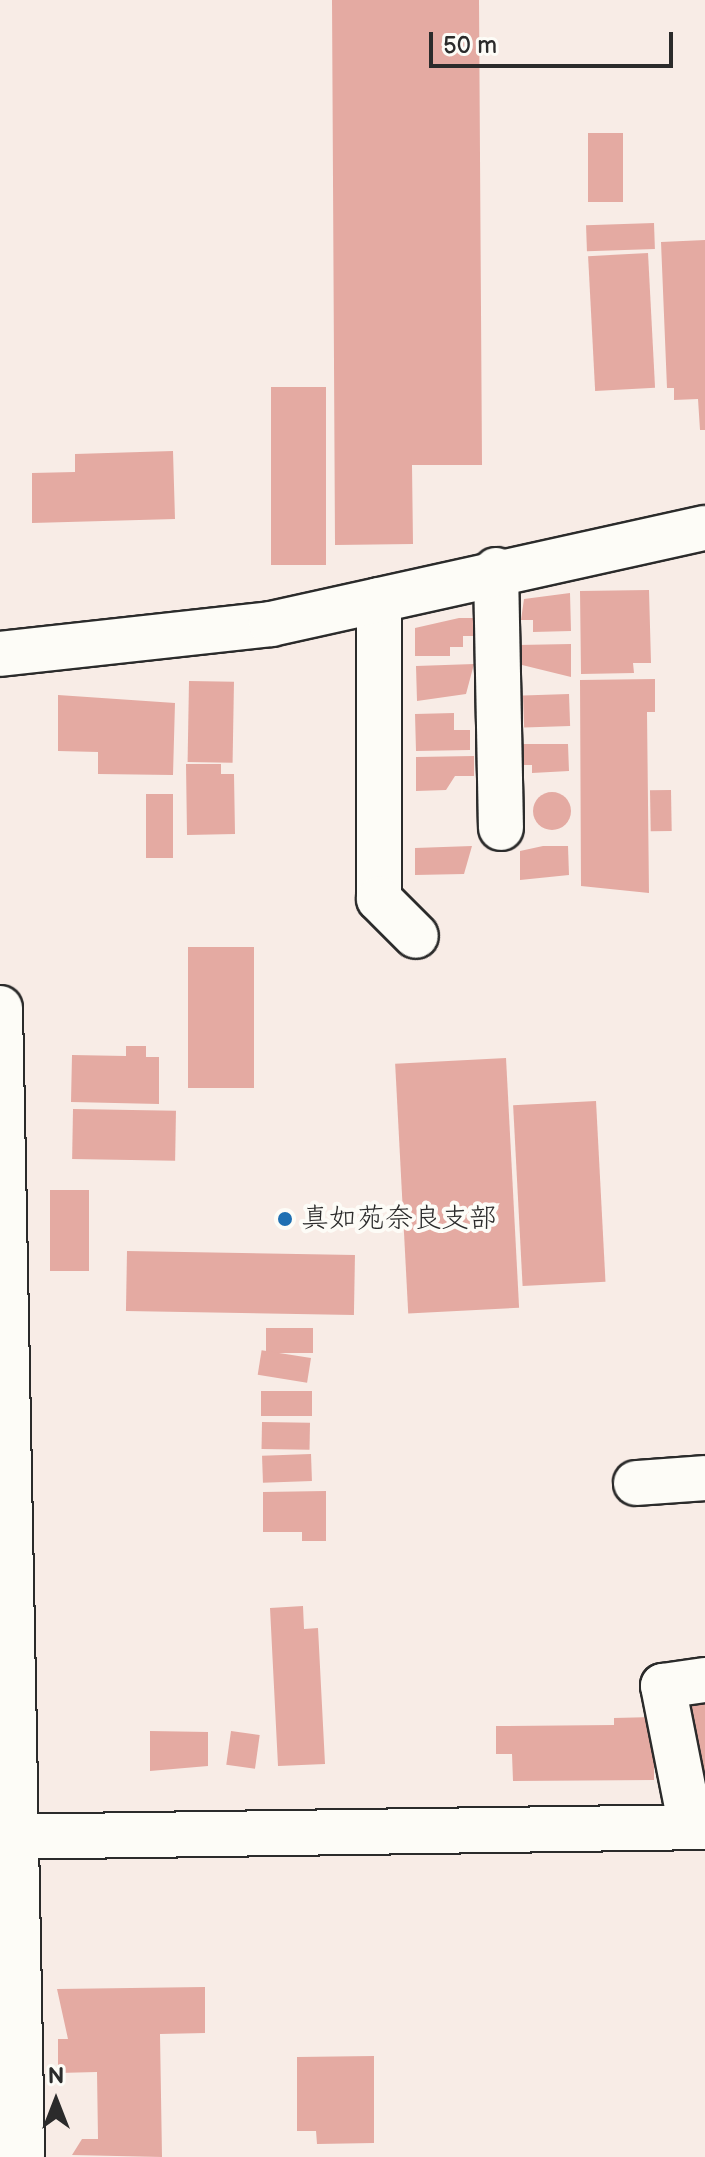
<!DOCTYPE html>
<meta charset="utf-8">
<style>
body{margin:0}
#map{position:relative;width:705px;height:2157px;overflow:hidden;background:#f8ece6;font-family:"Balsamiq Sans","Klee One",sans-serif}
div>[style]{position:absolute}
.building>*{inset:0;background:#e4aaa2;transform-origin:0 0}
.round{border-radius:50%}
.roads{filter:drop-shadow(2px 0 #2b2b2b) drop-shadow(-2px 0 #2b2b2b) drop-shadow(0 2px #2b2b2b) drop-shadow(0 -2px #2b2b2b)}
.minor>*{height:44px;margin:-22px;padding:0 22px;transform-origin:22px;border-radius:22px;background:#fdfcf7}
.dots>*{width:22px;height:22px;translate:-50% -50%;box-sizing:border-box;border:4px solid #fdfcf7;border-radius:50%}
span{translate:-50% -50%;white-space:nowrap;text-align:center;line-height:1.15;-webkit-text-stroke:8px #fdfcf7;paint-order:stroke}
.poi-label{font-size:28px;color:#2b2b2b}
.left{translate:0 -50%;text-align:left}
.north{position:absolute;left:16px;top:2061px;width:80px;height:80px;-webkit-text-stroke:6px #fdfcf7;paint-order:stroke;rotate:0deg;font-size:22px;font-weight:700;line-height:32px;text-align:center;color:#2b2b2b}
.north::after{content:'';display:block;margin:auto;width:28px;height:36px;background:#2b2b2b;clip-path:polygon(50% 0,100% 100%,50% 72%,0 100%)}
.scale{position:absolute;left:429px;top:32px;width:244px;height:36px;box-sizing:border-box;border:4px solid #2b2b2b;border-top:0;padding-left:10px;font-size:24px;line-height:28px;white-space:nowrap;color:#2b2b2b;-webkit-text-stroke:6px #fdfcf7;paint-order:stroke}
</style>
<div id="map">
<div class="building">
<div style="clip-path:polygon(332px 0,479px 0,482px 465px,412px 465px,413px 544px,335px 545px)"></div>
<div style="left:588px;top:133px;width:35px;height:69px"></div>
<div style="left:654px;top:223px;width:26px;height:68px;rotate:88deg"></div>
<div style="clip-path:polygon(705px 240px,705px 430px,700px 430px,698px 399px,674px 400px,674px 388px,667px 388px,661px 242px)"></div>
<div style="left:648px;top:253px;width:135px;height:60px;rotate:87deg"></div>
<div style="left:271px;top:387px;width:55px;height:178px"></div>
<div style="clip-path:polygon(173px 451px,175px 519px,32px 523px,32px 473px,75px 472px,75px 454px)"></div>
<div style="clip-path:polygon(649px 590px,651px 663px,633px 663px,634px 673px,581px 674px,580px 591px)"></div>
<div style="clip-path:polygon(570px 593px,571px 631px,533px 632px,533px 620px,521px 620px,524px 599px)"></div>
<div style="clip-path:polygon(459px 618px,478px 618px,478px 636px,463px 636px,463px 647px,450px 647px,450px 656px,415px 656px,415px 628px)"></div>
<div style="clip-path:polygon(571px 644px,571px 677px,518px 664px,518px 645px)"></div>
<div style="clip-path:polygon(474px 664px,466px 694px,417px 701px,416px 666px)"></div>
<div style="clip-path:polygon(655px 679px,655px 712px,647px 712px,649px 893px,581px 886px,580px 680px)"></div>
<div style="left:189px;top:681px;width:45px;height:81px;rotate:1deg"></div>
<div style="left:569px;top:694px;width:32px;height:46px;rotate:88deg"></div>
<div style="clip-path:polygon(58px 695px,175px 703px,173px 775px,98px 774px,98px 752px,58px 751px)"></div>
<div style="clip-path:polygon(454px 713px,454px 730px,470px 730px,470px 750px,416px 751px,415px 714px)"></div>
<div style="clip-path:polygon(520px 744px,568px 744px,569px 771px,532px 773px,532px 765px,521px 765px)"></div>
<div style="clip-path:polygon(474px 756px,474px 776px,455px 776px,446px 790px,416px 791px,416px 757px)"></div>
<div style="clip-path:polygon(186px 764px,221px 764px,221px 774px,234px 774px,235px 834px,187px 835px)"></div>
<div style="left:671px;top:790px;width:41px;height:21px;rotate:89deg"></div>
<div class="round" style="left:533px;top:792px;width:38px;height:38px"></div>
<div style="left:146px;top:794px;width:27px;height:64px"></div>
<div style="clip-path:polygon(472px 846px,464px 874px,415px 875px,415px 848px)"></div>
<div style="clip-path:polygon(543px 846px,568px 846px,569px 875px,520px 880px,520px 851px)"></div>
<div style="left:188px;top:947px;width:66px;height:141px"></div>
<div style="clip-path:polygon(126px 1046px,146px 1046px,146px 1057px,159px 1057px,159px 1104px,71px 1102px,72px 1055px,126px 1056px)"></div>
<div style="left:506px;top:1058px;width:250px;height:111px;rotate:87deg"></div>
<div style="left:596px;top:1101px;width:181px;height:83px;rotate:87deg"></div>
<div style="left:73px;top:1109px;width:103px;height:50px;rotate:1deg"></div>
<div style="left:50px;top:1190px;width:39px;height:81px"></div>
<div style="left:127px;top:1251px;width:228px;height:60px;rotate:1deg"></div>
<div style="left:266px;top:1328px;width:47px;height:25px"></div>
<div style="left:311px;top:1358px;width:25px;height:50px;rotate:99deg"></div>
<div style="left:261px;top:1391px;width:51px;height:25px"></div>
<div style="left:262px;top:1422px;width:48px;height:27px;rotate:1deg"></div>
<div style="left:311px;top:1454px;width:27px;height:49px;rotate:88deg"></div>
<div style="clip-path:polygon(326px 1491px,326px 1541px,302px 1541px,302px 1532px,263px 1532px,263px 1492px)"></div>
<div style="clip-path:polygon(303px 1606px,304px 1629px,318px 1628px,325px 1764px,278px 1766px,270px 1608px)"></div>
<div style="clip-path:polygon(705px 1702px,705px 1772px,700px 1773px,687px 1705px)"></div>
<div style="clip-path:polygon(654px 1717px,654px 1780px,513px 1781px,512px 1754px,496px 1754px,496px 1726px,614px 1725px,614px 1718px)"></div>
<div style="clip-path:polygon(150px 1731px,208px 1732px,208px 1766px,150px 1771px)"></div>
<div style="left:231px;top:1731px;width:29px;height:34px;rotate:8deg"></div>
<div style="clip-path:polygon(205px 1987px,205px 2033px,160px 2034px,162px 2157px,72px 2155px,82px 2139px,98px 2139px,97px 2072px,58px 2073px,58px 2039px,68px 2039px,57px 1989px)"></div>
<div style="clip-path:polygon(374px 2056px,374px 2143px,317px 2144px,316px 2131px,297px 2131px,297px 2057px)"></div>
</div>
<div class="roads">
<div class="minor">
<div style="left:496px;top:570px;width:258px;rotate:88.9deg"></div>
<div style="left:379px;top:600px;width:299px;rotate:90deg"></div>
<div style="left:379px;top:899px;width:52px;rotate:45deg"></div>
<div style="left:0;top:654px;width:273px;rotate:-6.3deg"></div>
<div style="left:271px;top:624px;width:444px;rotate:-12.5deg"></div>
<div style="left:0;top:1008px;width:1149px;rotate:88.9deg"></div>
<div style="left:636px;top:1483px;width:69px;rotate:-4.1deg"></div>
<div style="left:691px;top:1827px;width:144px;rotate:-101.2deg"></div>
<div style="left:663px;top:1686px;width:42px;rotate:-8.1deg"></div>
<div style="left:0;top:1837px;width:705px;rotate:-0.81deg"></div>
</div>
</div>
<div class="dots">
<div style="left:285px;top:1219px;background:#1f6fb2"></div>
</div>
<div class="poi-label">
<span class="left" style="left:301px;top:1219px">真如苑奈良支部</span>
</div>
<div class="north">N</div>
<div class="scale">50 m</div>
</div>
